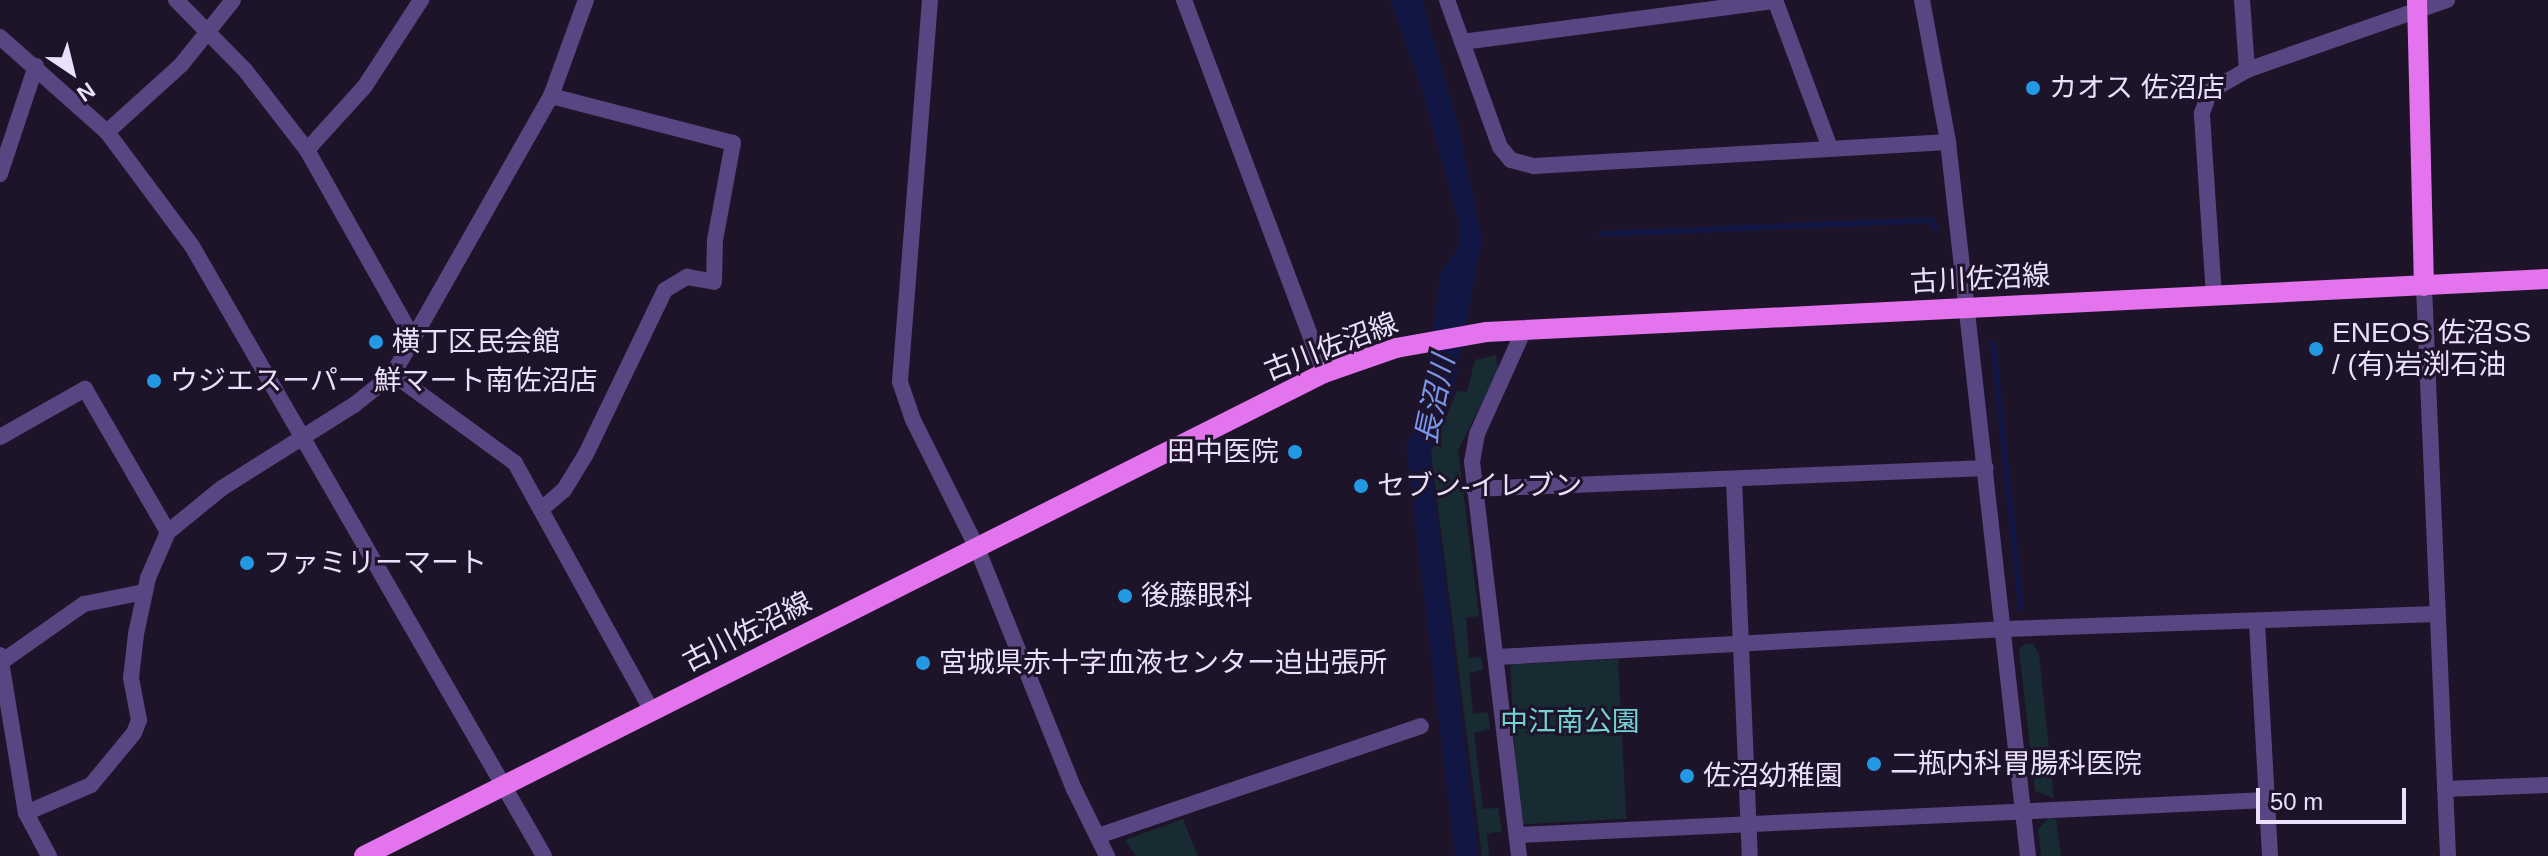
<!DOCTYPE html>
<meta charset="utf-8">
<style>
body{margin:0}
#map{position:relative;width:2548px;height:856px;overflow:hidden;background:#1e1429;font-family:Helvetica,"Noto Sans JP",sans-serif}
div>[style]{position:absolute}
.green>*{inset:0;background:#182b32;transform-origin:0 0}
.water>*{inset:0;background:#121644}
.stream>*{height:6px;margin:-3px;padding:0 3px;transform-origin:3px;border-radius:3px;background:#121644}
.minor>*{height:16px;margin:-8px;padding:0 8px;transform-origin:8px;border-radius:8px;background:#594582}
.tertiary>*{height:16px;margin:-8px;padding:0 8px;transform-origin:8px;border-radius:8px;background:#594582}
.primary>*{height:20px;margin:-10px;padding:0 10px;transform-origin:10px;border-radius:10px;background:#e374ee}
.dots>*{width:22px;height:22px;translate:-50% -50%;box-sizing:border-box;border:4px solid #1e1429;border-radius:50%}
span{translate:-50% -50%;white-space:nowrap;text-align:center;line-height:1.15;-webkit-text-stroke:6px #1e1429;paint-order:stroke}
.poi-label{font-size:28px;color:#ebe0fb}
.left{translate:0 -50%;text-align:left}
.right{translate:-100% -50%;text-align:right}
.street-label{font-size:28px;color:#ebe0fb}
.park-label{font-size:28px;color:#73d0d3}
.water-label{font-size:30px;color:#7a97ee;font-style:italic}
.north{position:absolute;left:32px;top:32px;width:80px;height:80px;-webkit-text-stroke:6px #1e1429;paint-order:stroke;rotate:145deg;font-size:22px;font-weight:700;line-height:32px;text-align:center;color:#ebe0fb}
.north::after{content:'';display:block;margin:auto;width:28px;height:36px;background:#ebe0fb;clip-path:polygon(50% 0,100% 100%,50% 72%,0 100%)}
.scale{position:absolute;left:2256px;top:788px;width:150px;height:36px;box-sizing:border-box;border:4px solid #ebe0fb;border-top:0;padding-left:10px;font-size:24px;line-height:28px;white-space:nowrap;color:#ebe0fb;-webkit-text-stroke:6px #1e1429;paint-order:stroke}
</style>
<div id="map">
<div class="green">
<div style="clip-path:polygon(1496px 355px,1498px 371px,1458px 450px,1479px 616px,1466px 618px,1469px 658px,1481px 657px,1483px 670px,1469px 673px,1473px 714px,1488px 712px,1490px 729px,1474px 733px,1483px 809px,1498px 808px,1502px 831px,1487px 834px,1489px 856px,1482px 856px,1431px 452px,1457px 391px,1467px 392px,1475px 360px)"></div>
<div style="clip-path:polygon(2025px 644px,2033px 644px,2039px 654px,2054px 798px,2035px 791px,2019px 649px)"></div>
<div style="left:1618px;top:659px;width:160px;height:108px;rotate:87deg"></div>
<div style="clip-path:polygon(2049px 818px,2056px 819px,2061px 856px,2041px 856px,2038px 829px)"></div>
<div style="clip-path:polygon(1183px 819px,1198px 856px,1136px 856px,1125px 840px)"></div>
</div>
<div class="water">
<div style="clip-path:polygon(1390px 0,1422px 0,1458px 124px,1482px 239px,1453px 394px,1430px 452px,1478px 856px,1455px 856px,1406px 446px,1425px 403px,1440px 274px,1459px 247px,1459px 223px,1421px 86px)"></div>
</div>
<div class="stream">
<div style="left:1601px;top:234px;width:329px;rotate:-2.4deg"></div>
<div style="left:1930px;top:220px;width:10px;rotate:53deg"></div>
<div style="left:1993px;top:343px;width:267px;rotate:84deg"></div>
</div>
<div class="minor">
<div style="left:176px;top:0;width:98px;rotate:45.4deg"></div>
<div style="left:245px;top:70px;width:101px;rotate:52.2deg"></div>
<div style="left:307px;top:150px;width:216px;rotate:60.6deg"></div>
<div style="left:930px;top:0;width:383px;rotate:94.5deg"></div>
<div style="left:900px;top:382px;width:40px;rotate:71.1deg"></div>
<div style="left:913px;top:420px;width:143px;rotate:63.4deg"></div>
<div style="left:1184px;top:0;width:398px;rotate:69.4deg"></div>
<div style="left:1447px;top:0;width:156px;rotate:70.2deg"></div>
<div style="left:1500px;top:147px;width:17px;rotate:50deg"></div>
<div style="left:1511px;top:160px;width:24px;rotate:15deg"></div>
<div style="left:1534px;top:166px;width:415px;rotate:-3.3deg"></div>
<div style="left:1775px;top:0;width:158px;rotate:69.6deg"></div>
<div style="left:1922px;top:0;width:144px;rotate:79.6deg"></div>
<div style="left:1948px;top:142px;width:718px;rotate:83.61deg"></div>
<div style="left:2242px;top:0;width:70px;rotate:85.9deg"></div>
<div style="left:1462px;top:42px;width:316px;rotate:-7.5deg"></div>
<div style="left:107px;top:132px;width:100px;rotate:-42.2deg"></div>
<div style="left:181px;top:65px;width:83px;rotate:-51.3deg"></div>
<div style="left:307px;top:150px;width:86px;rotate:-47.8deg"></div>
<div style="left:365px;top:86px;width:103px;rotate:-56.9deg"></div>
<div style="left:0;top:174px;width:114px;rotate:-71.6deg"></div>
<div style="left:2214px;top:296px;width:183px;rotate:-93.8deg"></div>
<div style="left:2202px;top:113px;width:23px;rotate:-70deg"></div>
<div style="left:2210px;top:91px;width:43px;rotate:-29.6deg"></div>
<div style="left:2247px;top:70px;width:212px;rotate:-19.3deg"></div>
<div style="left:393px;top:374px;width:151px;rotate:36.1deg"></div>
<div style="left:515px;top:463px;width:283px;rotate:61.1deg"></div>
<div style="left:0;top:437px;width:98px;rotate:-29.5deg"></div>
<div style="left:85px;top:389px;width:165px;rotate:59.9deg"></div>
<div style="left:1734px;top:479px;width:377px;rotate:87.6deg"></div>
<div style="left:1474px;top:489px;width:512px;rotate:-2.35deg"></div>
<div style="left:543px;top:508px;width:28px;rotate:-41deg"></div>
<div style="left:564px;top:490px;width:42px;rotate:-58.6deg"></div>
<div style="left:586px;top:454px;width:182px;rotate:-64.3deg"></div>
<div style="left:665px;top:290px;width:26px;rotate:-31deg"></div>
<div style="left:687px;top:277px;width:27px;rotate:10deg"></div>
<div style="left:714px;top:282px;width:42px;rotate:-88.6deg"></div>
<div style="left:715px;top:240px;width:99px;rotate:-79.5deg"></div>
<div style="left:733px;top:143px;width:188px;rotate:-165.5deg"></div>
<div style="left:2257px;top:623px;width:233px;rotate:86.8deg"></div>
<div style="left:0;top:655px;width:160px;rotate:80.7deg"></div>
<div style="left:26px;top:813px;width:71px;rotate:-23.3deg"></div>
<div style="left:91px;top:785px;width:67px;rotate:-50.4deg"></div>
<div style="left:134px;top:733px;width:14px;rotate:-69deg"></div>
<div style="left:139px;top:720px;width:43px;rotate:-100.8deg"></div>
<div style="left:131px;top:678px;width:44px;rotate:-83.5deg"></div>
<div style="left:136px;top:634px;width:57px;rotate:-77.9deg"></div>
<div style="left:148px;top:578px;width:50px;rotate:-66.5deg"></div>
<div style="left:168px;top:532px;width:70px;rotate:-39.2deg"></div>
<div style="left:222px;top:488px;width:156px;rotate:-32.2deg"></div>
<div style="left:354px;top:405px;width:50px;rotate:-38.5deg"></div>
<div style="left:393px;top:374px;width:320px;rotate:-60.4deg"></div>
<div style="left:551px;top:96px;width:102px;rotate:-70deg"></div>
<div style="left:1497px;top:657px;width:510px;rotate:-3.15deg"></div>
<div style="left:2006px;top:629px;width:431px;rotate:-2deg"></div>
<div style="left:0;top:663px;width:103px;rotate:-35.1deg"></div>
<div style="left:84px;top:604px;width:61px;rotate:-11.3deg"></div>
<div style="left:2445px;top:789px;width:103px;rotate:-2.2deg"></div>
<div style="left:26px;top:813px;width:49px;rotate:61.9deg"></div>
<div style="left:1517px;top:835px;width:751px;rotate:-2.67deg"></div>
<div style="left:1098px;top:836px;width:341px;rotate:-18.8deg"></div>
<div style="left:1519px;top:856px;width:397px;rotate:-96.8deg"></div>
<div style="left:1472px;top:462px;width:28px;rotate:-80deg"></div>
<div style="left:1477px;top:434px;width:114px;rotate:-65.7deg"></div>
</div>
<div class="tertiary">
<div style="left:0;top:37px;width:143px;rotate:41.6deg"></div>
<div style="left:107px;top:132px;width:142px;rotate:53.3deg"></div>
<div style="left:192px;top:246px;width:704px;rotate:60.01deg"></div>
<div style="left:2424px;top:286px;width:571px;rotate:87.59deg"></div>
<div style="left:977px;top:548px;width:260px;rotate:68.1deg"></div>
<div style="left:1074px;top:789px;width:75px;rotate:63.8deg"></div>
</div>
<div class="primary">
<div style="left:2417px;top:0;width:286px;rotate:88.6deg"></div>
<div style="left:364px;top:856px;width:1075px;rotate:-26.71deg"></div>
<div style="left:1324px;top:373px;width:76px;rotate:-19.1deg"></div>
<div style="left:1396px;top:348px;width:91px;rotate:-10.1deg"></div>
<div style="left:1486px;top:332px;width:1063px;rotate:-2.86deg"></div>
</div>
<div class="dots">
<div style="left:2033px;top:88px;background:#2399e3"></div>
<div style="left:376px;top:342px;background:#2399e3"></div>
<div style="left:2316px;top:349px;background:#2399e3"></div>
<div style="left:154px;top:381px;background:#2399e3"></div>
<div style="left:1295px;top:452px;background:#2399e3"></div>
<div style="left:1361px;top:486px;background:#2399e3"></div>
<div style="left:247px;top:563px;background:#2399e3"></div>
<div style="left:1125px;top:596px;background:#2399e3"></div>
<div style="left:923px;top:663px;background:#2399e3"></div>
<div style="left:1874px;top:764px;background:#2399e3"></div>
<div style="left:1687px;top:776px;background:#2399e3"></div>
</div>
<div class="poi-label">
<span class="left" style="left:2049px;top:88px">カオス 佐沼店</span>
<span class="left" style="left:2332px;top:349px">ENEOS 佐沼SS<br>/ (有)岩渕石油</span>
<span class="left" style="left:392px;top:342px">横丁区民会館</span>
<span class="left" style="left:170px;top:381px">ウジエスーパー 鮮マート南佐沼店</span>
<span class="right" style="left:1279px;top:452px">田中医院</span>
<span class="left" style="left:1377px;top:486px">セブン-イレブン</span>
<span class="left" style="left:263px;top:563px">ファミリーマート</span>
<span class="left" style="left:1141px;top:596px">後藤眼科</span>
<span class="left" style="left:939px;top:663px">宮城県赤十字血液センター迫出張所</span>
<span class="left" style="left:1890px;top:764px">二瓶内科胃腸科医院</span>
<span class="left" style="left:1703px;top:776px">佐沼幼稚園</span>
</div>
<div class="street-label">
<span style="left:1980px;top:279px;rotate:-3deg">古川佐沼線</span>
<span style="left:1331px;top:347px;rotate:-21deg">古川佐沼線</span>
<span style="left:747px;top:632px;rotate:-27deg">古川佐沼線</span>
</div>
<div class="park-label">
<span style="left:1570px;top:722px">中江南公園</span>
</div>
<div class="water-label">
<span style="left:1435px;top:400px;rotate:-78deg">長沼川</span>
</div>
<div class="north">N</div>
<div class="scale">50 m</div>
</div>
